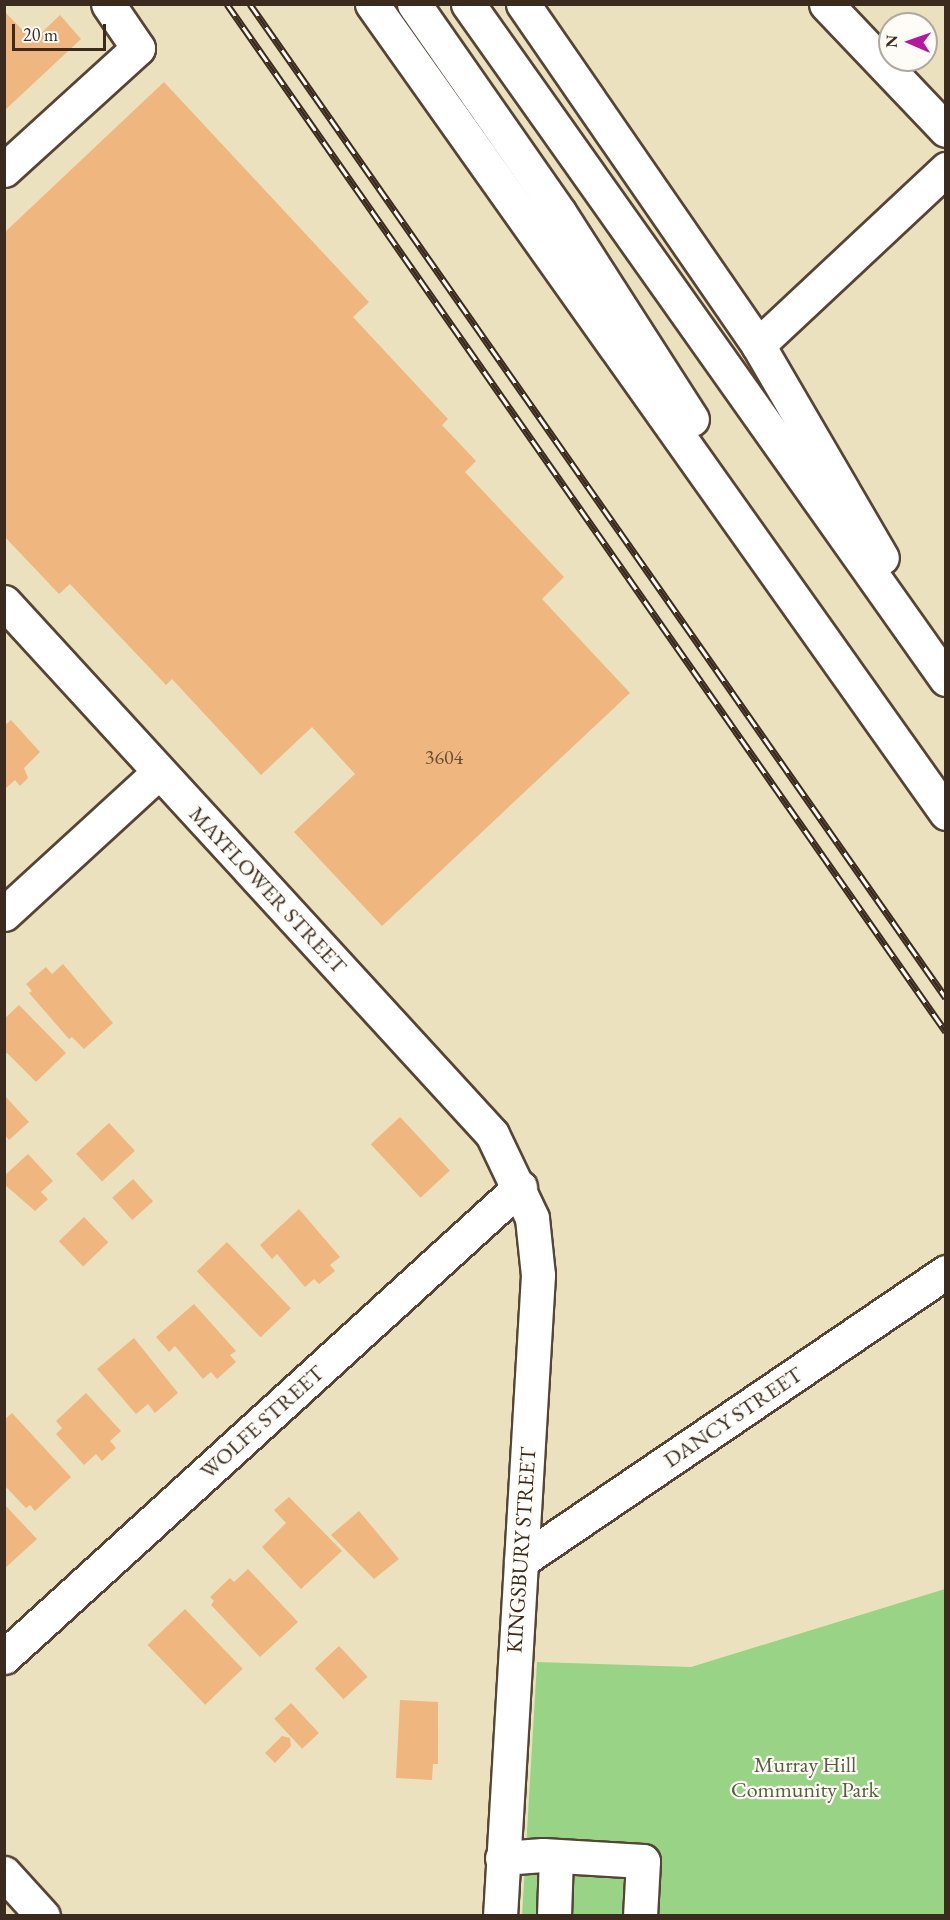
<!DOCTYPE html>
<style>
body{margin:0}
#map{position:relative;width:950px;height:1920px;overflow:hidden;background:#ece1be;font-family:"EB Garamond",serif}
div>[style]{position:absolute}
.green>*{inset:0;background:#98d386}
.building>*{inset:0;background:#efb67f;transform-origin:0 0}
.roads{filter:drop-shadow(2px 0 #564536) drop-shadow(-2px 0 #564536) drop-shadow(0 2px #564536) drop-shadow(0 -2px #564536)}
.minor>*{height:33px;margin:-16.5px;padding:0 16.5px;transform-origin:16.5px;border-radius:16.5px;background:#fff}
.highway>*{height:33px;margin:-16.5px;padding:0 16.5px;transform-origin:16.5px;border-radius:16.5px;background:#fff}
.rail>*{height:7px;margin-top:-3.5px;transform-origin:0;background:repeating-linear-gradient(90deg,#fdfcf7 0 14px,#3b2a1e 0 28px);box-sizing:border-box;border-block:2px solid #3b2a1e}
span{translate:-50% -50%;white-space:nowrap;text-align:center;line-height:1.15;-webkit-text-stroke:4.5px #fdfcf7;paint-order:stroke}
.number-label{font-size:20px;color:#684d36}
.number-label span{-webkit-text-stroke-width:0}
.street-label{font-size:22px;color:#3b2a1e}
.park-label{font-size:22px;color:#575d3d}
.frame{position:absolute;inset:0;border:6px solid #3b2a1e;pointer-events:none}
.north{position:absolute;left:878px;top:12px;width:60px;height:60px;box-sizing:border-box;background:#fdfcf7;border:2px solid #afa8a0;border-radius:50%;rotate:272deg;font-size:16px;font-weight:700;line-height:24px;text-align:center;color:#3b2a1e}
.north::after{content:'';display:block;margin:auto;width:21px;height:27px;background:#b5179e;clip-path:polygon(50% 0,100% 100%,50% 72%,0 100%)}
.scale{position:absolute;left:12px;top:24px;width:94px;height:27px;box-sizing:border-box;border:3px solid #3b2a1e;border-top:0;padding-left:8px;font-size:18px;line-height:21px;white-space:nowrap;color:#3b2a1e;-webkit-text-stroke:4px #fdfcf7;paint-order:stroke}
</style>
<div id="map">
<div class="green">
<div style="clip-path:polygon(945px 1589px,945px 1915px,522px 1916px,537px 1662px,691px 1667px)"></div>
</div>
<div class="building">
<div style="clip-path:polygon(4px 11px,33px 41px,60px 15px,81px 39px,4px 111px)"></div>
<div style="clip-path:polygon(164px 82px,369px 302px,353px 317px,448px 419px,442px 425px,476px 461px,465px 472px,564px 577px,542px 599px,630px 693px,382px 926px,294px 832px,355px 774px,312px 727px,261px 775px,172px 679px,166px 685px,70px 584px,59px 594px,4px 536px,4px 233px)"></div>
<div style="clip-path:polygon(11px 720px,40px 752px,24px 768px,28px 778px,20px 786px,15px 780px,4px 790px,4px 726px)"></div>
<div style="clip-path:polygon(63px 964px,113px 1023px,84px 1049px,72px 1037px,69px 1039px,29px 993px,32px 991px,26px 984px,46px 967px,52px 974px)"></div>
<div style="clip-path:polygon(19px 1005px,66px 1053px,36px 1082px,7px 1053px,4px 1056px,4px 1019px)"></div>
<div style="clip-path:polygon(4px 1095px,29px 1122px,9px 1140px,4px 1134px)"></div>
<div style="left:400px;top:1117px;width:73px;height:40px;rotate:47deg"></div>
<div style="left:109px;top:1123px;width:38px;height:45px;rotate:47deg"></div>
<div style="clip-path:polygon(28px 1154px,53px 1181px,41px 1192px,48px 1199px,35px 1211px,4px 1184px,4px 1176px)"></div>
<div style="left:133px;top:1179px;width:30px;height:28px;rotate:48deg"></div>
<div style="clip-path:polygon(299px 1209px,340px 1257px,330px 1265px,335px 1271px,319px 1284px,314px 1279px,305px 1287px,277px 1254px,272px 1259px,260px 1245px)"></div>
<div style="left:84px;top:1217px;width:35px;height:35px;rotate:46deg"></div>
<div style="left:227px;top:1242px;width:92px;height:42px;rotate:46deg"></div>
<div style="clip-path:polygon(194px 1304px,236px 1351px,230px 1355px,236px 1362px,217px 1379px,211px 1372px,203px 1379px,175px 1346px,169px 1352px,156px 1337px)"></div>
<div style="clip-path:polygon(134px 1338px,178px 1393px,155px 1413px,148px 1404px,136px 1414px,97px 1369px)"></div>
<div style="clip-path:polygon(86px 1393px,121px 1431px,110px 1441px,116px 1448px,102px 1461px,96px 1454px,84px 1465px,56px 1434px,62px 1428px,56px 1421px)"></div>
<div style="clip-path:polygon(12px 1413px,71px 1477px,35px 1511px,30px 1505px,26px 1508px,4px 1485px,4px 1420px)"></div>
<div style="clip-path:polygon(289px 1497px,342px 1551px,301px 1589px,262px 1547px,286px 1523px,274px 1510px)"></div>
<div style="clip-path:polygon(4px 1504px,37px 1539px,4px 1569px)"></div>
<div style="clip-path:polygon(359px 1511px,399px 1559px,374px 1579px,331px 1535px)"></div>
<div style="clip-path:polygon(248px 1569px,298px 1622px,260px 1657px,211px 1605px,214px 1601px,210px 1597px,230px 1578px,234px 1582px)"></div>
<div style="left:185px;top:1609px;width:83px;height:52px;rotate:46deg"></div>
<div style="left:339px;top:1646px;width:42px;height:33px;rotate:47deg"></div>
<div style="clip-path:polygon(400px 1700px,438px 1702px,438px 1764px,433px 1764px,432px 1780px,396px 1778px)"></div>
<div style="left:291px;top:1703px;width:41px;height:23px;rotate:47deg"></div>
<div style="clip-path:polygon(282px 1736px,290px 1738px,291px 1746px,275px 1763px,265px 1753px)"></div>
</div>
<div class="roads">
<div class="minor">
<div style="left:826px;top:4px;width:174px;rotate:46.4deg"></div>
<div style="left:4px;top:170px;width:181px;rotate:-42.3deg"></div>
<div style="left:138px;top:48px;width:53px;rotate:-124.3deg"></div>
<div style="left:758px;top:345px;width:258px;rotate:-43.1deg"></div>
<div style="left:4px;top:602px;width:722px;rotate:47.47deg"></div>
<div style="left:492px;top:1134px;width:93px;rotate:64.5deg"></div>
<div style="left:532px;top:1218px;width:57px;rotate:84deg"></div>
<div style="left:538px;top:1275px;width:642px;rotate:93.39deg"></div>
<div style="left:4px;top:914px;width:210px;rotate:-42.5deg"></div>
<div style="left:521px;top:1561px;width:514px;rotate:-34.22deg"></div>
<div style="left:4px;top:1657px;width:698px;rotate:-42.33deg"></div>
<div style="left:502px;top:1858px;width:41px;rotate:-4.2deg"></div>
<div style="left:543px;top:1855px;width:100px;rotate:3.4deg"></div>
<div style="left:643px;top:1861px;width:55px;rotate:93.1deg"></div>
<div style="left:4px;top:1873px;width:58px;rotate:47.8deg"></div>
<div style="left:554px;top:1916px;width:60px;rotate:-88.1deg"></div>
</div>
<div class="highway">
<div style="left:372px;top:4px;width:992px;rotate:54.64deg"></div>
<div style="left:414px;top:4px;width:254px;rotate:55.1deg"></div>
<div style="left:559px;top:212px;width:246px;rotate:57.3deg"></div>
<div style="left:468px;top:4px;width:827px;rotate:54.7deg"></div>
<div style="left:523px;top:4px;width:414px;rotate:55.4deg"></div>
<div style="left:758px;top:345px;width:246px;rotate:59.8deg"></div>
</div>
</div>
<div class="rail">
<div style="left:227px;top:4px;width:1254px;rotate:55.03deg"></div>
<div style="left:250px;top:4px;width:1213px;rotate:55deg"></div>
</div>
<div class="number-label">
<span style="left:444px;top:757px">3604</span>
</div>
<div class="street-label">
<span style="left:268px;top:890px;rotate:47deg">MAYFLOWER STREET</span>
<span style="left:733px;top:1417px;rotate:-34deg">DANCY STREET</span>
<span style="left:262px;top:1422px;rotate:-42deg">WOLFE STREET</span>
<span style="left:521px;top:1550px;rotate:-86deg">KINGSBURY STREET</span>
</div>
<div class="park-label">
<span style="left:805px;top:1777px">Murray Hill<br>Community Park</span>
</div>
<div class="frame"></div>
<div class="north">N</div>
<div class="scale">20 m</div>
</div>
